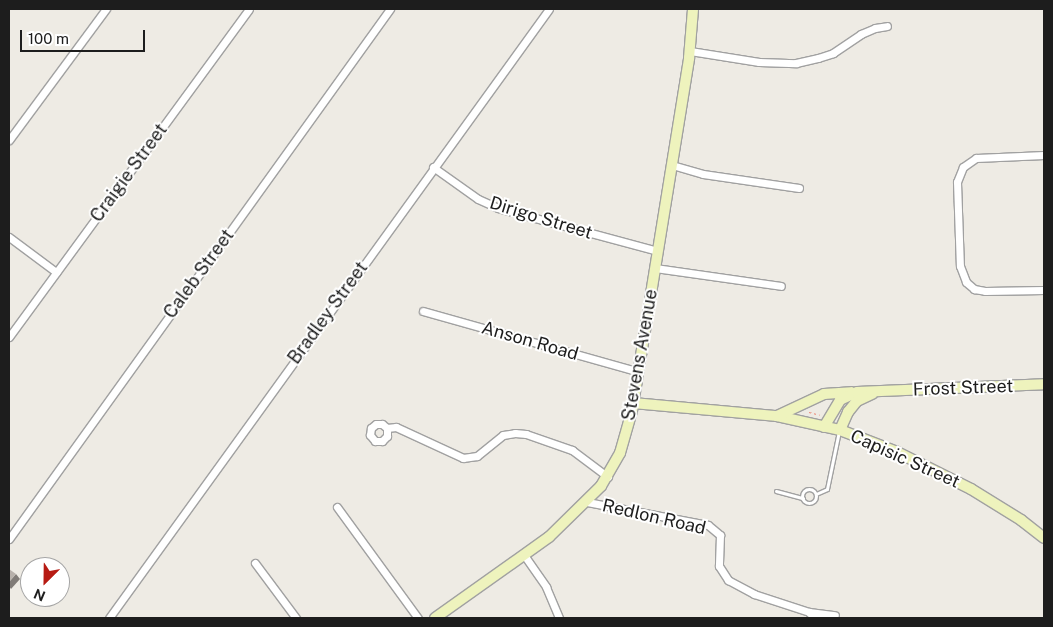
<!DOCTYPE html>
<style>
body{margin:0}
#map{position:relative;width:1053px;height:627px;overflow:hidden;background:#eeebe4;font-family:"Public Sans",sans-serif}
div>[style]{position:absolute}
.path>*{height:1px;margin-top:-0.5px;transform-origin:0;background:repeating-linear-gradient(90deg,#ec8877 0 2.5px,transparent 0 5px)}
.roads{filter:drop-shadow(1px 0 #a1a1a1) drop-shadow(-1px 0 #a1a1a1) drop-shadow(0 1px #a1a1a1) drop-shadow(0 -1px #a1a1a1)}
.lane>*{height:3px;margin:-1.5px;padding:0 1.5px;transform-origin:1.5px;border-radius:1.5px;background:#fff}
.lane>.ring{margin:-1.5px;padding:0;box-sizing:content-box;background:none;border:3px solid #fff;border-radius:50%}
.street>*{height:7px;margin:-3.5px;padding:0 3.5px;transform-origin:3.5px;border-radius:3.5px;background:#fff}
.secondary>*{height:10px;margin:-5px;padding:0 5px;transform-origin:5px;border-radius:5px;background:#eef3bd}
.shaded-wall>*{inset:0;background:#807b77}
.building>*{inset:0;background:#b7b0aa}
span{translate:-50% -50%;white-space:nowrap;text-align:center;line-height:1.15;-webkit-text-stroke:4px #fff;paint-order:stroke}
.street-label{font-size:18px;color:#1d1d1d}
.frame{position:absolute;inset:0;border:10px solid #1d1d1d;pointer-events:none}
.north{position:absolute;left:20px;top:557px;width:50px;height:50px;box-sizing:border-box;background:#fff;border:1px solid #a5a5a5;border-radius:50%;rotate:203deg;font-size:14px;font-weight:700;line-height:20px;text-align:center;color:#1d1d1d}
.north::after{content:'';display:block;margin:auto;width:18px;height:22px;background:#b71b13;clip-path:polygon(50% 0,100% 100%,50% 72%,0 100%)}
.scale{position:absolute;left:20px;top:30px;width:125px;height:22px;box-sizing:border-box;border:2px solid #1d1d1d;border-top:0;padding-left:6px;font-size:15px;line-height:18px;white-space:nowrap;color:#1d1d1d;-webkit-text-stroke:4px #fff;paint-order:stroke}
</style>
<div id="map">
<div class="path">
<div style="left:809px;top:412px;width:11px;rotate:15deg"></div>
</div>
<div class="roads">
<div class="lane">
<div class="ring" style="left:802px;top:489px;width:11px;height:11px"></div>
<div style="left:776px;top:491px;width:28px;rotate:15deg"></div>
<div style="left:816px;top:494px;width:12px;rotate:-24deg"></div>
<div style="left:827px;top:489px;width:59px;rotate:-78.3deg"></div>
</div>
<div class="street">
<div style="left:690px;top:51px;width:70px;rotate:9.1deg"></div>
<div style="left:759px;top:62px;width:37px;rotate:2deg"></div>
<div style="left:796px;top:63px;width:23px;rotate:-13deg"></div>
<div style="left:818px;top:58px;width:16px;rotate:-18deg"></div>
<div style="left:833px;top:53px;width:34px;rotate:-34deg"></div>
<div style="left:861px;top:34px;width:15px;rotate:-23deg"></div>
<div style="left:875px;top:28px;width:12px;rotate:-9deg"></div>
<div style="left:9px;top:140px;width:163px;rotate:-53.5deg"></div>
<div style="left:1044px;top:155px;width:68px;rotate:177.5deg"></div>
<div style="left:976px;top:158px;width:16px;rotate:145deg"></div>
<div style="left:963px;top:167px;width:16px;rotate:112deg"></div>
<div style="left:957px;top:182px;width:84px;rotate:88deg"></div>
<div style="left:960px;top:266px;width:17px;rotate:69deg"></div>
<div style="left:966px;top:282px;width:11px;rotate:41deg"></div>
<div style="left:974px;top:289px;width:11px;rotate:10deg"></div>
<div style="left:985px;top:291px;width:59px;rotate:-1deg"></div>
<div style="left:672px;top:165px;width:32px;rotate:16deg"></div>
<div style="left:703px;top:174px;width:97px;rotate:8.3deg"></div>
<div style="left:433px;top:167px;width:55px;rotate:35.4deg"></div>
<div style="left:478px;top:199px;width:22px;rotate:24deg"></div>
<div style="left:498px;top:208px;width:165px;rotate:15.1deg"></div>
<div style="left:9px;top:237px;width:59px;rotate:36.7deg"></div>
<div style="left:655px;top:268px;width:127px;rotate:8.1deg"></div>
<div style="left:423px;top:311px;width:222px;rotate:15.7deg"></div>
<div style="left:9px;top:337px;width:406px;rotate:-53.8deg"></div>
<div style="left:387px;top:428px;width:8px;rotate:90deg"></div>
<div style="left:387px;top:436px;width:7px;rotate:135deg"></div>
<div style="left:382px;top:441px;width:7px;rotate:180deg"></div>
<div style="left:375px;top:441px;width:8px;rotate:-130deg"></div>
<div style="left:370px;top:435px;width:7px;rotate:-82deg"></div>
<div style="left:371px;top:428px;width:6px;rotate:-39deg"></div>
<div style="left:376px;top:424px;width:6px"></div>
<div style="left:382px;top:424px;width:6px;rotate:39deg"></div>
<div style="left:387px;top:428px;width:9px;rotate:-6deg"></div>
<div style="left:396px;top:427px;width:74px;rotate:24.8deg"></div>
<div style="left:463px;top:458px;width:14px;rotate:-8deg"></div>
<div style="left:477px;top:456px;width:33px;rotate:-39deg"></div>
<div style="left:503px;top:435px;width:12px;rotate:-9deg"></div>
<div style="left:515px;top:433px;width:11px;rotate:5deg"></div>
<div style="left:526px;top:434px;width:49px;rotate:19.2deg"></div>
<div style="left:572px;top:450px;width:45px;rotate:36.9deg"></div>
<div style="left:587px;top:502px;width:123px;rotate:10.8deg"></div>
<div style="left:708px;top:525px;width:16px;rotate:40deg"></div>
<div style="left:720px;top:535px;width:31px;rotate:92deg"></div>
<div style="left:719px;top:566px;width:17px;rotate:57deg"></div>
<div style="left:728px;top:580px;width:30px;rotate:28deg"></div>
<div style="left:754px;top:594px;width:58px;rotate:18.1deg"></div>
<div style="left:809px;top:612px;width:8px;rotate:50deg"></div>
<div style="left:337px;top:507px;width:137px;rotate:53.9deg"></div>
<div style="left:9px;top:539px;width:653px;rotate:-54.29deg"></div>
<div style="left:524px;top:555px;width:39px;rotate:55deg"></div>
<div style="left:546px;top:587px;width:34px;rotate:67deg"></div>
<div style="left:255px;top:563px;width:69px;rotate:53.3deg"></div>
<div style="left:809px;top:612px;width:26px;rotate:7deg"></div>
<div style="left:109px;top:618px;width:751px;rotate:-54.15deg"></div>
</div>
<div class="secondary">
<div style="left:633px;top:403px;width:145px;rotate:5.2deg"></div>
<div style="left:777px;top:416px;width:65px;rotate:12.5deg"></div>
<div style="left:840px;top:430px;width:59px;rotate:20.9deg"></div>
<div style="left:895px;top:451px;width:85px;rotate:26.6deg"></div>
<div style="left:971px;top:489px;width:59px;rotate:31.8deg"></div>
<div style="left:1021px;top:520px;width:29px;rotate:38deg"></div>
<div style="left:777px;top:416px;width:52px;rotate:-25.1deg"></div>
<div style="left:824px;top:394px;width:27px;rotate:-4deg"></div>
<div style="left:824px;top:427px;width:31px;rotate:-59deg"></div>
<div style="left:840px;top:400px;width:19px;rotate:-25deg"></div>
<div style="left:857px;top:392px;width:187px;rotate:-2.4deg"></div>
<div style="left:840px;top:430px;width:20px;rotate:-66deg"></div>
<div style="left:848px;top:412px;width:14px;rotate:-51deg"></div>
<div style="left:857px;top:401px;width:17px;rotate:-25deg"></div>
<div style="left:435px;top:618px;width:140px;rotate:-35.4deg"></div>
<div style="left:549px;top:537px;width:73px;rotate:-44.4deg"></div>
<div style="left:601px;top:486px;width:38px;rotate:-60deg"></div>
<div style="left:620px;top:453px;width:44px;rotate:-74.1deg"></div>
<div style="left:632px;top:411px;width:358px;rotate:-80.8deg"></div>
<div style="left:689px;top:58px;width:49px;rotate:-85.3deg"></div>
</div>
</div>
<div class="shaded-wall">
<div style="clip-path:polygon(16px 574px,20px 579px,11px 589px,9px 586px,9px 582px)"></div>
</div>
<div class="building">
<div style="clip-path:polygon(9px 569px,16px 574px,9px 582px)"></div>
</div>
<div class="street-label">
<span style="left:129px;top:173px;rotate:-54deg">Craigie Street</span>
<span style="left:541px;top:218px;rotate:17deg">Dirigo Street</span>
<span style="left:199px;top:274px;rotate:-54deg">Caleb Street</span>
<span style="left:328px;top:313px;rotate:-54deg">Bradley Street</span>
<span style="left:530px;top:341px;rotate:16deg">Anson Road</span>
<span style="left:640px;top:355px;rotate:-80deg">Stevens Avenue</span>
<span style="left:963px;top:388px;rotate:-2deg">Frost Street</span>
<span style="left:905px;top:459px;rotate:24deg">Capisic Street</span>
<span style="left:654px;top:517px;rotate:13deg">Redlon Road</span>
</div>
<div class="frame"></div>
<div class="north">N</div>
<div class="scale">100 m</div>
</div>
